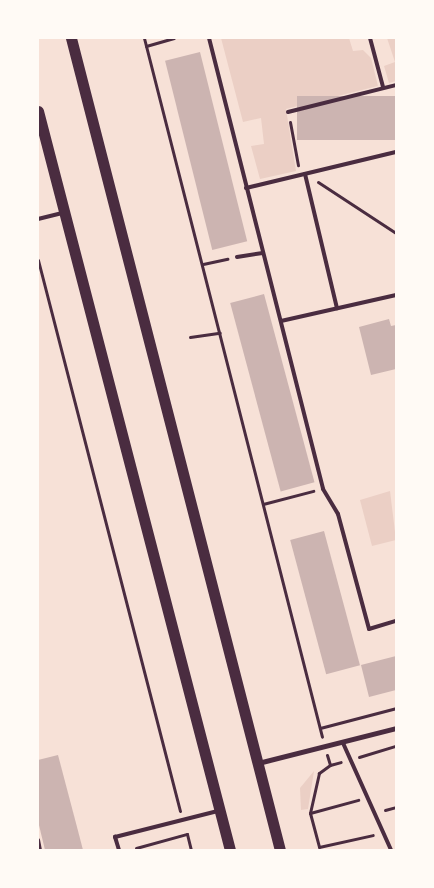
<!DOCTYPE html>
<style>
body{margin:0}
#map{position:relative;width:434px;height:888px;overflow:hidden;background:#f7e1d7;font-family:Ubuntu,sans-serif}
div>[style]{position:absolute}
.green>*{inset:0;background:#ebcfc5}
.building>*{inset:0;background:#ccb4b1;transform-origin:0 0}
.path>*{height:3px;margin:-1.5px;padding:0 1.5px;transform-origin:1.5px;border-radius:1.5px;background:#4a2c40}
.service>*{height:4px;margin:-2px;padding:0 2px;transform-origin:2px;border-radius:2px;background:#4a2c40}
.minor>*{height:5px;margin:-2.5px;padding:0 2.5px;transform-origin:2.5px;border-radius:2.5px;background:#4a2c40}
.primary>*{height:11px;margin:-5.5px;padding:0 5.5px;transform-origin:5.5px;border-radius:5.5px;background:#4a2c40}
span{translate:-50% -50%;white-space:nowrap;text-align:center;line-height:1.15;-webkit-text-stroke:4px #fffaf5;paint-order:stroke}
.frame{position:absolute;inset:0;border:39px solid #fffaf5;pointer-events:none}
</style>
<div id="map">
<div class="green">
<div style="clip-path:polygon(221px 38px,349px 38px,353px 51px,363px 50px,371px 58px,378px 86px,286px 109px,296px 171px,260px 179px,251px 146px,264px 144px,261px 118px,243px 122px)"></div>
<div style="clip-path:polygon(387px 38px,396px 38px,396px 81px,389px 83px,384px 66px,395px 62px)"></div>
<div style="clip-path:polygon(390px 491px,396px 540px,372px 546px,360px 500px)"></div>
<div style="clip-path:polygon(314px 771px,308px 809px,301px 810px,300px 788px)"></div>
</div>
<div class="building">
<div style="left:200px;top:52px;width:195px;height:36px;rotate:76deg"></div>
<div style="left:396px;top:96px;width:44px;height:99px;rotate:90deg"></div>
<div style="left:264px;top:294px;width:195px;height:35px;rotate:75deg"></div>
<div style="clip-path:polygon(389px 319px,391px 326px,396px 325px,396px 369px,371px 375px,359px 327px)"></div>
<div style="left:324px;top:531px;width:139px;height:35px;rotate:75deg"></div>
<div style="clip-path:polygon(396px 656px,396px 690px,369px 697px,361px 665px)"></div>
<div style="clip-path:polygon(58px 755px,77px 827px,83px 850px,45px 850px,38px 821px,38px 760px)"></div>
</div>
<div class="path">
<div style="left:144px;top:38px;width:721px;rotate:75.71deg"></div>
<div style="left:146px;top:46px;width:29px;rotate:-16deg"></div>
<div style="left:290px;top:122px;width:44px;rotate:79.5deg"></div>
<div style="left:318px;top:182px;width:93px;rotate:33.2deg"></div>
<div style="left:38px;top:260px;width:569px;rotate:75.55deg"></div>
<div style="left:203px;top:264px;width:25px;rotate:-12deg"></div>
<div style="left:190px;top:337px;width:30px;rotate:-8deg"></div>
<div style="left:263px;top:504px;width:52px;rotate:-14.6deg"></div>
<div style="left:320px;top:728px;width:79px;rotate:-14.7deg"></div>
<div style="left:327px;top:755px;width:10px;rotate:73deg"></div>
<div style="left:330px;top:765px;width:14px;rotate:144deg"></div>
<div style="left:319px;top:773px;width:41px;rotate:102.7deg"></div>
<div style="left:310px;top:813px;width:35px;rotate:75deg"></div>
<div style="left:319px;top:847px;width:55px;rotate:-12.5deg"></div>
<div style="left:359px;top:757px;width:39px;rotate:-17deg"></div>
<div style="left:330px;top:765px;width:11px;rotate:-15deg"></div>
<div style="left:385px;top:810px;width:11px;rotate:-15deg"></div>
<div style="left:310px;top:813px;width:50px;rotate:-15.2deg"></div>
<div style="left:136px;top:848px;width:53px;rotate:-15.4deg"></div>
<div style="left:187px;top:834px;width:16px;rotate:76deg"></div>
<div style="left:315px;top:850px;width:6px"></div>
</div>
<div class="service">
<div style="left:209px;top:38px;width:465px;rotate:75.8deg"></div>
<div style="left:323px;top:489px;width:29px;rotate:59deg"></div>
<div style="left:338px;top:514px;width:119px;rotate:74.9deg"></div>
<div style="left:369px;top:629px;width:28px;rotate:-17deg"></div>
<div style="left:370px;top:38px;width:51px;rotate:75.1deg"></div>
<div style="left:288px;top:112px;width:111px;rotate:-14deg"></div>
<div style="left:305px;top:174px;width:138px;rotate:76.6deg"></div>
<div style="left:246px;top:188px;width:154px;rotate:-13.5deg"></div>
<div style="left:38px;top:219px;width:25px;rotate:-14deg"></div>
<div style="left:237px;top:257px;width:26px;rotate:-9deg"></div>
<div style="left:281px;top:321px;width:118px;rotate:-12.7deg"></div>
<div style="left:343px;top:743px;width:117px;rotate:65.8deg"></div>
<div style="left:38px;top:840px;width:10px;rotate:79deg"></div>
<div style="left:119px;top:850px;width:14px;rotate:-107deg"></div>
<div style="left:115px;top:837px;width:106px;rotate:-14.2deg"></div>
</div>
<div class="minor">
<div style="left:258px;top:763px;width:142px;rotate:-14.2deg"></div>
</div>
<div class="primary">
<div style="left:71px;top:38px;width:838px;rotate:75.57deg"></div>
<div style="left:38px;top:111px;width:764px;rotate:75.44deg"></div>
</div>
<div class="frame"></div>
</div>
